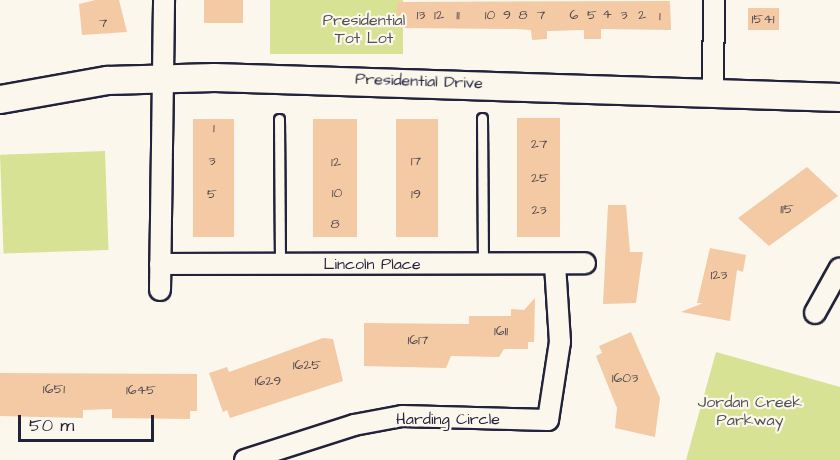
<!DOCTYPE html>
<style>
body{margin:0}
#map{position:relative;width:840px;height:460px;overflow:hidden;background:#fbf7ec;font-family:"Architects Daughter",sans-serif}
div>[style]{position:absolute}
.green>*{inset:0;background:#d7e295;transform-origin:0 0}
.building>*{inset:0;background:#f3caa3;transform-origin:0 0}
.roads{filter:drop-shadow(2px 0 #22223b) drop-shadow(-2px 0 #22223b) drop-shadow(0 2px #22223b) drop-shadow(0 -2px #22223b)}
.lane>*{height:9px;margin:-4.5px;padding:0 4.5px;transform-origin:4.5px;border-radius:4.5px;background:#fbf7ec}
.street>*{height:20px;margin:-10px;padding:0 10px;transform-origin:10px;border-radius:10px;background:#fbf7ec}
.secondary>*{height:27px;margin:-13.5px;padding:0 13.5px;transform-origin:13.5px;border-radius:13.5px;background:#fbf7ec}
span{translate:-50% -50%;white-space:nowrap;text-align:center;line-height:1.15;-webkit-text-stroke:4.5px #fbf7ec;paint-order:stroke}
.number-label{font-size:14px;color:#564c55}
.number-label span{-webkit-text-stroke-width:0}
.park-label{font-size:16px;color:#4f5252}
.street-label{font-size:16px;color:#22223b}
.scale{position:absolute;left:18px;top:415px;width:136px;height:27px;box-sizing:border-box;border:3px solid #22223b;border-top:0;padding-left:8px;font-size:18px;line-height:21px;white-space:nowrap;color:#22223b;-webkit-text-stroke:4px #fbf7ec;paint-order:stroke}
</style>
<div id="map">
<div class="green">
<div style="left:270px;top:0;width:133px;height:54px"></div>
<div style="left:105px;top:151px;width:99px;height:105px;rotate:88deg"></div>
<div style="clip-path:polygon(716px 352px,840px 387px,840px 460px,686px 460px)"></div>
</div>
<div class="building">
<div style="clip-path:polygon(96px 0,119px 0,127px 32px,82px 35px,79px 4px)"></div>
<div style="left:204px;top:0;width:39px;height:23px"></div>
<div style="clip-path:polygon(670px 1px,671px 30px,601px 29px,601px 39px,584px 39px,584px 30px,547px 31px,547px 39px,532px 40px,531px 30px,516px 29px,397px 28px,397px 2px)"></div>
<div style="left:748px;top:8px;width:31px;height:22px"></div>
<div style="left:560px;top:118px;width:119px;height:43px;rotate:90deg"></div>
<div style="left:193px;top:119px;width:41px;height:118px"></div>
<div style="left:313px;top:119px;width:44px;height:118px"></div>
<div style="left:396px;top:119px;width:42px;height:118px"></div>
<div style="clip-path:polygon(807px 167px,838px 196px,769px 246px,738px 218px)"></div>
<div style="clip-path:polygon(608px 205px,626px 205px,630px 252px,643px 252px,636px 303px,603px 304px)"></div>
<div style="clip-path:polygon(710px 248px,746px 255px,743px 272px,737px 270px,730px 321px,681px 312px,703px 303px,697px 303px)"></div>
<div style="clip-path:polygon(535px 298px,534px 342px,528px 342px,528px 349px,504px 349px,499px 357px,451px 356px,446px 368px,364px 366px,364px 323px,469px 324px,469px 316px,511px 316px,511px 309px,524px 310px)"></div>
<div style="clip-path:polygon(631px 332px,660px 398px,655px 437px,615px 428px,617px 408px,596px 356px,602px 353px,599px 346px)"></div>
<div style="clip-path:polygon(323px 338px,333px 339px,343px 381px,230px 418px,227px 410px,223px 412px,209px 373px,227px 367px,229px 372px)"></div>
<div style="clip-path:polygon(0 373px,197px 374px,197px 411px,190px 411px,190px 419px,112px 418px,112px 409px,83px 410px,83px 418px,0 416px)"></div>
</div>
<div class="roads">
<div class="lane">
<div style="left:482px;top:118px;width:146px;rotate:89.6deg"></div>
<div style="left:279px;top:119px;width:145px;rotate:89.6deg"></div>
</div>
<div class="street">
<div style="left:713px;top:91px;width:91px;rotate:-89.4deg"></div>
<div style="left:160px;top:264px;width:425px;rotate:-0.1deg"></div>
<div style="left:160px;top:290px;width:290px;rotate:-89.2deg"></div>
<div style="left:815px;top:313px;width:51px;rotate:-60.9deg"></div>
<div style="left:245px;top:460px;width:114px;rotate:-17.8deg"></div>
<div style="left:354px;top:425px;width:49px;rotate:-10.6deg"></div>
<div style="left:402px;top:416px;width:146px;rotate:1.6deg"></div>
<div style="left:548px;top:420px;width:79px;rotate:-81.3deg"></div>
<div style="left:560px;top:342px;width:78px;rotate:-93.7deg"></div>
</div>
<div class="secondary">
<div style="left:0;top:99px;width:109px;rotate:-10.1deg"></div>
<div style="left:107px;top:80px;width:107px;rotate:-1.6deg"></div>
<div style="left:214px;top:77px;width:626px;rotate:1.83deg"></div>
</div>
</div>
<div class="number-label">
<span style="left:607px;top:14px">4</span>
<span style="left:421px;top:15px">13</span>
<span style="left:439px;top:15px">12</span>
<span style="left:458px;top:15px">11</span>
<span style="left:490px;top:15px">10</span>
<span style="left:507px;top:15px">9</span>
<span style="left:523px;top:15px">8</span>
<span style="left:541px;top:15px">7</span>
<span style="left:574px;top:15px">6</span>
<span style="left:592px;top:15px">5</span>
<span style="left:624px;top:15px">3</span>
<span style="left:642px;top:15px">2</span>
<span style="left:660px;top:16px">1</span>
<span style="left:763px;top:19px">1541</span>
<span style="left:103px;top:23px">7</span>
<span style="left:214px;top:128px">1</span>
<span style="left:539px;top:144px">27</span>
<span style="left:212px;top:161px">3</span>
<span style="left:416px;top:161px">17</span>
<span style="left:336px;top:162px">12</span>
<span style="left:540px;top:178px">25</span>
<span style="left:337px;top:193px">10</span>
<span style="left:212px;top:194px">5</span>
<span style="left:416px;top:194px">19</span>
<span style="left:787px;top:209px">115</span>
<span style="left:539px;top:210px">23</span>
<span style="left:335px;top:224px">8</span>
<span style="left:719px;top:275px">123</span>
<span style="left:501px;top:331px">1611</span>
<span style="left:418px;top:340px">1617</span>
<span style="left:307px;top:365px">1625</span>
<span style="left:625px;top:378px">1603</span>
<span style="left:268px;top:381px">1629</span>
<span style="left:54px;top:389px">1651</span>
<span style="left:141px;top:390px">1645</span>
</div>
<div class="park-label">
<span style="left:364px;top:29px">Presidential<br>Tot Lot</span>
<span style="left:750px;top:411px">Jordan Creek<br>Parkway</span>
</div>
<div class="street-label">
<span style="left:419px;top:81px;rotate:2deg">Presidential Drive</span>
<span style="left:372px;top:264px">Lincoln Place</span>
<span style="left:448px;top:419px">Harding Circle</span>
</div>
<div class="scale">50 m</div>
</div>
